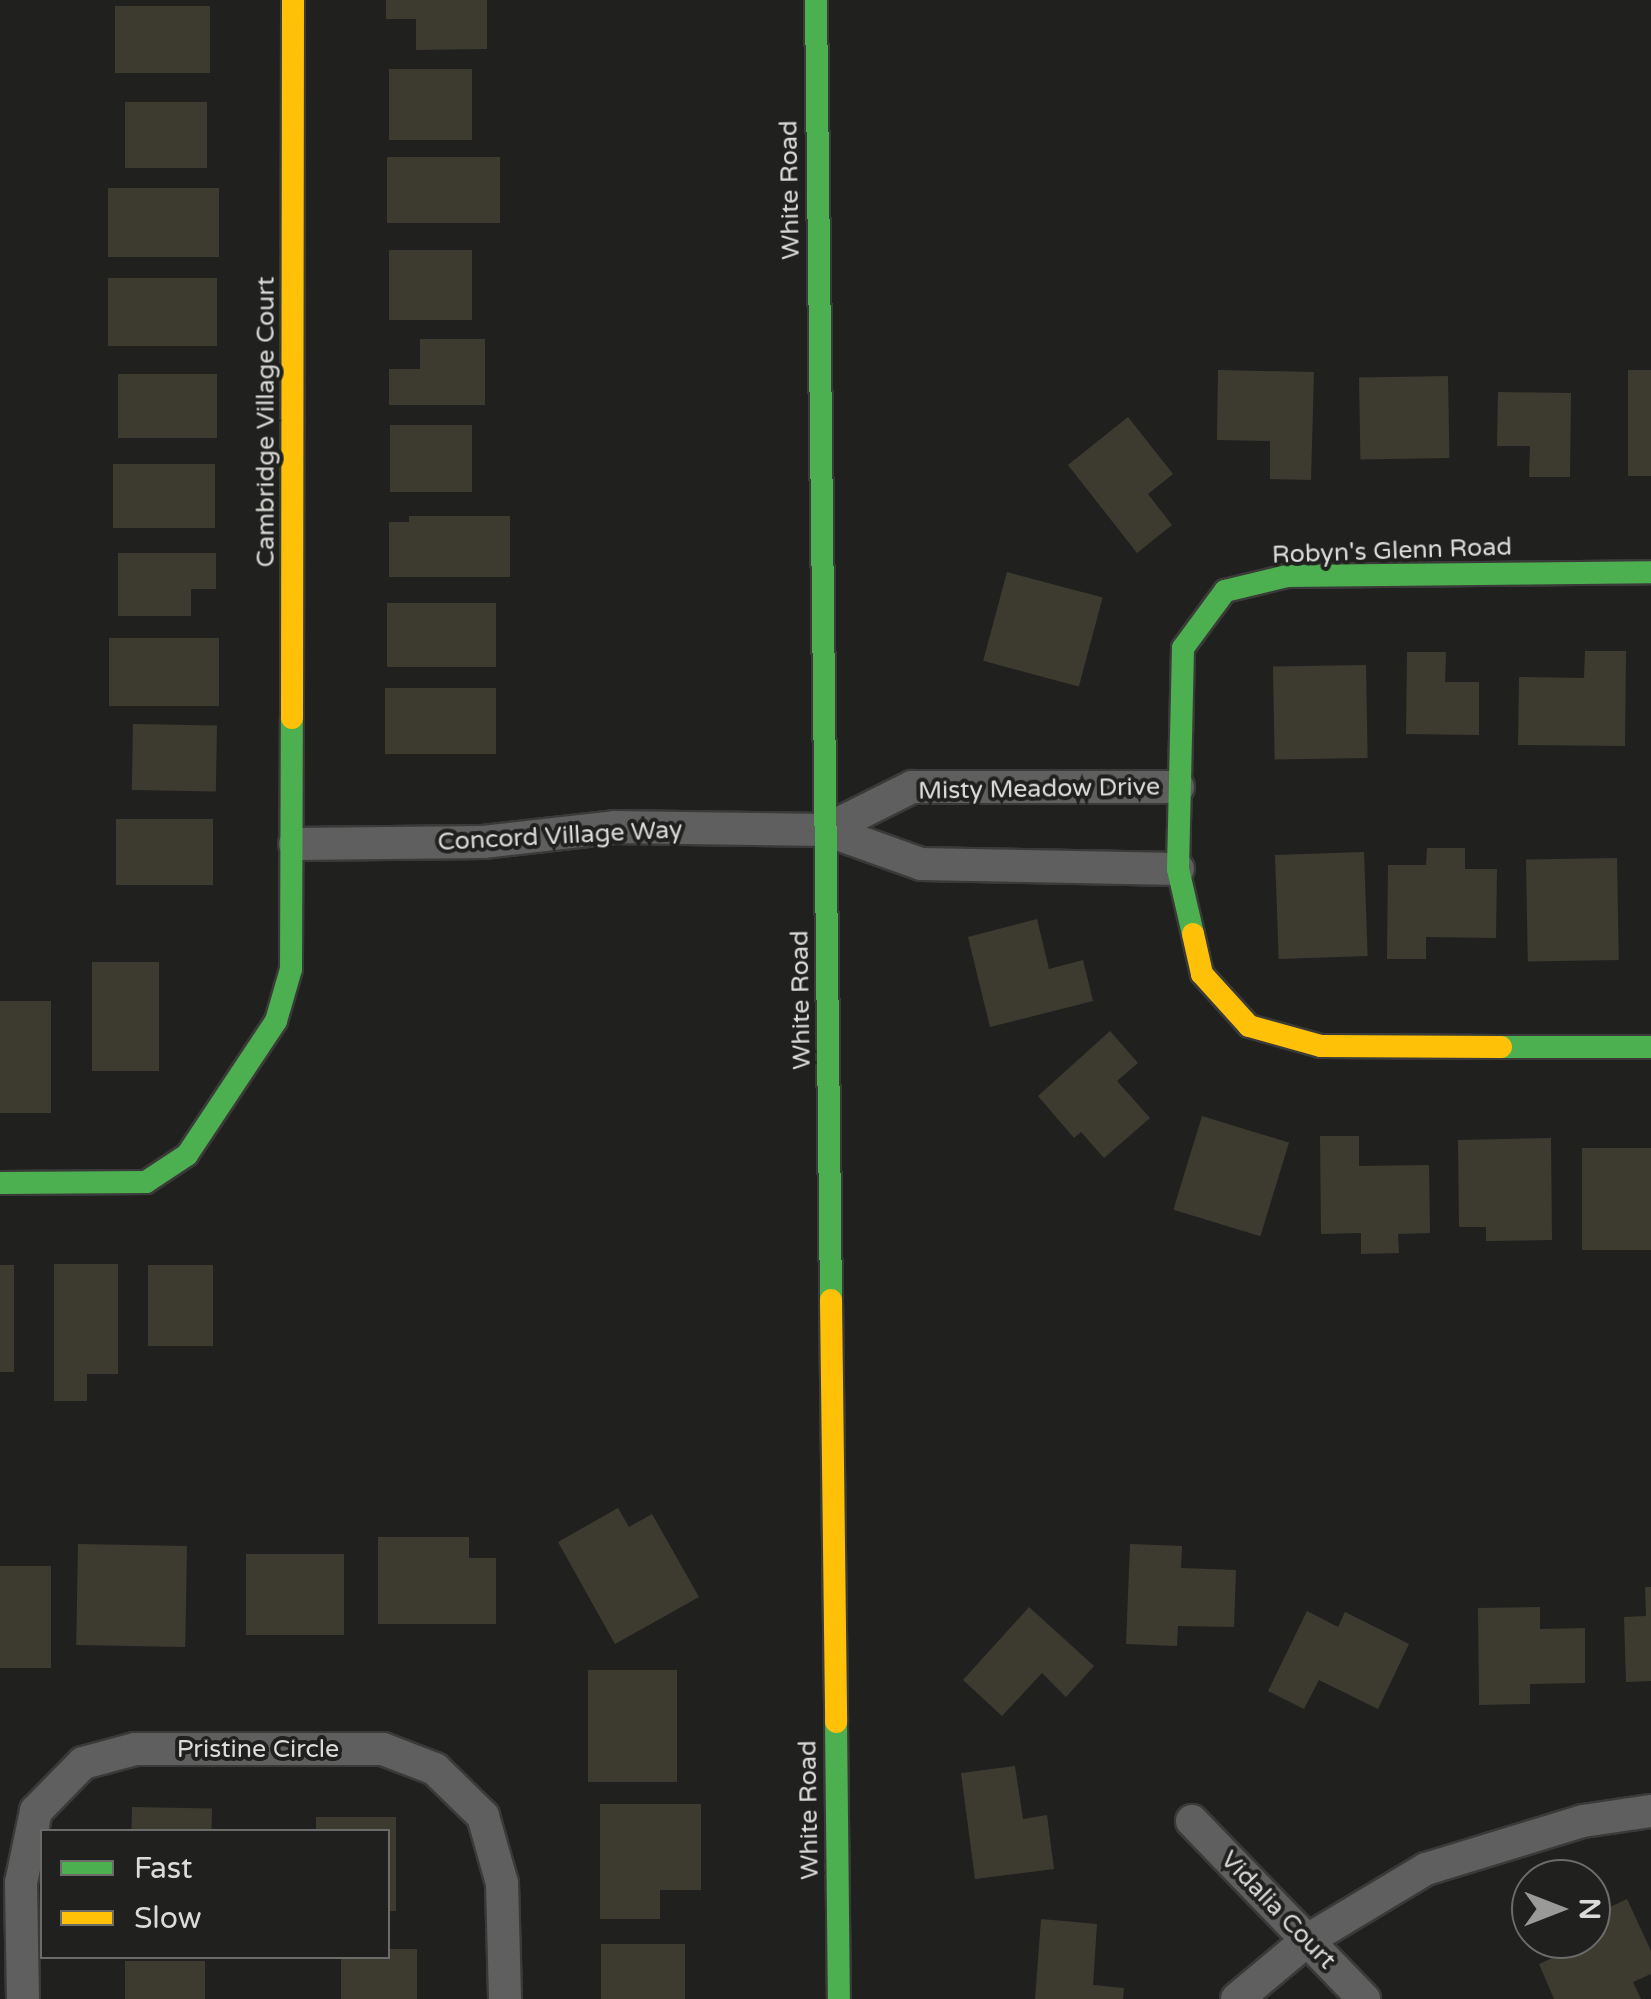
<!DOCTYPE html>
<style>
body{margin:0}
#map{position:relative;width:1651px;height:1999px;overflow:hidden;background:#20201f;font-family:"Varela Round",sans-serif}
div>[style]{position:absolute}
.building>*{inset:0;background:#3d3b30;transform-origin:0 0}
.roads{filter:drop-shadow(2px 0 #3a3a39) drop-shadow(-2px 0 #3a3a39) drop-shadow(0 2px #3a3a39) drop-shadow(0 -2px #3a3a39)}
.street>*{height:32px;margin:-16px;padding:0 16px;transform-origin:16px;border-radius:16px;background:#5f5f5f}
.fast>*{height:22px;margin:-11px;padding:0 11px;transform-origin:11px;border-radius:11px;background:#4caf50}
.slow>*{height:22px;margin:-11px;padding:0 11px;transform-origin:11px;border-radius:11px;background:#ffc107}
span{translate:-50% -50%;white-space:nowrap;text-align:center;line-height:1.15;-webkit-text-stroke:8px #20211e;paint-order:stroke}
.street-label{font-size:25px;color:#dbdcd9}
.legend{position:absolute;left:40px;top:1829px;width:350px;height:130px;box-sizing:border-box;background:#20211e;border:2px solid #6b6c69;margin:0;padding:12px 18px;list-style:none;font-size:30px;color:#dbdcd9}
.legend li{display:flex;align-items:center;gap:20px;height:50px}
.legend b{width:50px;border:2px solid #6b6c69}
.north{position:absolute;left:1511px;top:1859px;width:100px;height:100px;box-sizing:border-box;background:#20211e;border:2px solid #6b6c69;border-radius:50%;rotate:90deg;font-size:28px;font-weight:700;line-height:40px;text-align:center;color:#dbdcd9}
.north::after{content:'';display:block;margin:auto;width:35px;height:45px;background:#9a9a98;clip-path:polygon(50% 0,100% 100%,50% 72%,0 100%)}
</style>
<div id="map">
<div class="building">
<div style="clip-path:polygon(386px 0,487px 0,487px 49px,416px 50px,416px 19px,386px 19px)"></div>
<div style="left:115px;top:6px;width:95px;height:67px"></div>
<div style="left:389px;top:69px;width:83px;height:71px"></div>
<div style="left:125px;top:102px;width:82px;height:66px"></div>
<div style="left:387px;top:157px;width:113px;height:66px"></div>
<div style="left:108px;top:188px;width:111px;height:69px"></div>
<div style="left:389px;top:250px;width:83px;height:70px"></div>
<div style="left:108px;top:278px;width:109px;height:68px"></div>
<div style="clip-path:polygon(420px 339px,485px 339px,485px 405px,389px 405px,389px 369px,420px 369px)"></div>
<div style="clip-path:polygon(1218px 370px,1314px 372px,1311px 480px,1270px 479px,1270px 441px,1217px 440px)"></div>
<div style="left:1628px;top:370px;width:23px;height:106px"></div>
<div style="left:118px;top:374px;width:99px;height:64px"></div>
<div style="left:1448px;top:376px;width:82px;height:89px;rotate:89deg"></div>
<div style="clip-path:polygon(1498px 392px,1571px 393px,1570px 477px,1529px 477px,1530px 446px,1497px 446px)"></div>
<div style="clip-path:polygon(1128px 417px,1173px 474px,1148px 494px,1172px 525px,1137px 553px,1068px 465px)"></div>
<div style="left:390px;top:425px;width:82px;height:67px"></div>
<div style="left:113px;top:464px;width:102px;height:64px"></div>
<div style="clip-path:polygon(409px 516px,510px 516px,510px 577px,389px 577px,389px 522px,409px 522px)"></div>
<div style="clip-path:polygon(118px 553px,216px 553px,216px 589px,191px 589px,191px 616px,118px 616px)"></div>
<div style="left:1007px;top:572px;width:99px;height:92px;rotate:15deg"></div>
<div style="left:387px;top:603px;width:109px;height:64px"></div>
<div style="left:109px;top:638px;width:110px;height:68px"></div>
<div style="clip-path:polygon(1585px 651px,1626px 651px,1625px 746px,1518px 745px,1519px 677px,1584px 678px)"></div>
<div style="clip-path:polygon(1407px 652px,1446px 652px,1445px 682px,1479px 682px,1479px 735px,1406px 734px)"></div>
<div style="left:1366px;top:665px;width:93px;height:93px;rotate:89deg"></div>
<div style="left:385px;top:688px;width:111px;height:66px"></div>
<div style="left:133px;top:724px;width:84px;height:66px;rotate:1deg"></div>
<div style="left:116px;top:819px;width:97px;height:66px"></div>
<div style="clip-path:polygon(1427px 848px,1465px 848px,1465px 869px,1497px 869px,1496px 938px,1426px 937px,1426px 959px,1387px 959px,1388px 865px,1426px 865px)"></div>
<div style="left:1364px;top:852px;width:104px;height:89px;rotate:88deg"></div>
<div style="left:1617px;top:858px;width:102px;height:91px;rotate:89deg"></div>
<div style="clip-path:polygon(1037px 919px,1049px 969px,1083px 960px,1093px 1001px,990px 1027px,968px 937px)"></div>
<div style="left:92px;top:962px;width:67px;height:109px"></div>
<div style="left:0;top:1001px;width:51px;height:112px"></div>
<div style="clip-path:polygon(1110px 1031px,1138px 1063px,1117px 1081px,1150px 1118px,1104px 1158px,1081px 1132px,1074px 1138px,1038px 1096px)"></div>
<div style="left:1202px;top:1116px;width:91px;height:98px;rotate:17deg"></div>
<div style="clip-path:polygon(1320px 1136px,1359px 1136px,1359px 1166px,1429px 1165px,1430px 1233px,1398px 1234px,1399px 1253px,1361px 1254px,1361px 1233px,1321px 1234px)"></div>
<div style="clip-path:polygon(1551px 1138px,1552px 1240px,1486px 1241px,1486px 1227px,1459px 1227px,1458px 1140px)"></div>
<div style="left:1651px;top:1148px;width:102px;height:69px;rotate:90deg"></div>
<div style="clip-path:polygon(54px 1264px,118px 1264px,118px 1374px,87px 1374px,87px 1401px,54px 1401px)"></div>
<div style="left:0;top:1265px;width:14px;height:107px"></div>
<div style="left:148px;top:1265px;width:65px;height:81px"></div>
<div style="clip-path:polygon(618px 1508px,629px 1527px,652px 1514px,699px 1597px,615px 1644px,558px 1542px)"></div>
<div style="clip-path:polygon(378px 1537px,469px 1537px,469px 1558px,496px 1558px,496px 1624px,378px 1624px)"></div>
<div style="left:78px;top:1544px;width:109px;height:101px;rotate:1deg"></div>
<div style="clip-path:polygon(1130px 1544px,1182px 1546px,1181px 1568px,1236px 1570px,1234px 1627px,1178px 1626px,1177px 1646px,1126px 1644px)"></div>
<div style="left:246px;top:1554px;width:98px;height:81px"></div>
<div style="left:0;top:1566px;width:51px;height:102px"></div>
<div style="clip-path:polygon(1645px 1587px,1651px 1587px,1651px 1681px,1626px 1682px,1624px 1617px,1646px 1616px)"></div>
<div style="clip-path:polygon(1029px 1607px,1094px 1666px,1066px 1697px,1042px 1673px,1002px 1716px,963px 1680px)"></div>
<div style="clip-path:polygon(1540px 1607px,1540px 1629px,1585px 1628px,1585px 1683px,1530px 1684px,1530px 1704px,1479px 1705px,1478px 1608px)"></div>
<div style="clip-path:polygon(1307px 1611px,1338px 1627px,1345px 1612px,1409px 1644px,1378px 1709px,1319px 1680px,1304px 1709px,1268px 1691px)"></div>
<div style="left:588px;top:1670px;width:89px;height:112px"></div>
<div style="clip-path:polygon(1015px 1766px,1023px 1819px,1047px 1815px,1054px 1869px,975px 1879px,961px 1773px)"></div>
<div style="clip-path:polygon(600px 1804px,701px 1804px,701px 1890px,660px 1890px,660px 1919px,600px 1919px)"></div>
<div style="left:132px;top:1807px;width:80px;height:25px;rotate:1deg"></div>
<div style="clip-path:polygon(316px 1817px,396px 1817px,396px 1911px,388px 1911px,388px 1832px,316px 1832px)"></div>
<div style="clip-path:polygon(1627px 1899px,1651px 1951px,1651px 1974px,1633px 1982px,1641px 1999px,1554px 1999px,1539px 1964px,1588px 1942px,1591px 1916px)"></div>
<div style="clip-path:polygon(1041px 1919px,1097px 1924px,1093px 1985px,1124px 1988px,1123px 1999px,1035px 1999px)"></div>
<div style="left:601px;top:1944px;width:84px;height:55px"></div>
<div style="clip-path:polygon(388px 1949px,417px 1949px,417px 1999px,341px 1999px,341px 1956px,388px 1956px)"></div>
<div style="left:125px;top:1961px;width:80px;height:38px"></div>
</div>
<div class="roads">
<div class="street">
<div style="left:826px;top:830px;width:96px;rotate:-26.6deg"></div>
<div style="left:912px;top:787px;width:266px"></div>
<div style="left:295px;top:844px;width:188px;rotate:-0.6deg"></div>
<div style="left:483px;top:842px;width:132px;rotate:-6.5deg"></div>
<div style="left:614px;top:827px;width:212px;rotate:0.8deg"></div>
<div style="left:826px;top:830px;width:101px;rotate:19.7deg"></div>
<div style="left:921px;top:864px;width:257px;rotate:1.1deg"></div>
<div style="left:1192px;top:1821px;width:248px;rotate:46deg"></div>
<div style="left:23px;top:1999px;width:116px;rotate:-91deg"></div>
<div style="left:21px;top:1883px;width:74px;rotate:-78.2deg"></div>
<div style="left:36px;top:1811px;width:67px;rotate:-45.6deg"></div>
<div style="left:83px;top:1763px;width:54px;rotate:-15.1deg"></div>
<div style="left:135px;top:1749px;width:248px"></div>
<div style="left:383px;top:1749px;width:56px;rotate:21deg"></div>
<div style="left:435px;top:1769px;width:67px;rotate:44.4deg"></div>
<div style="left:483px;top:1816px;width:70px;rotate:74.2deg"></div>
<div style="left:502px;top:1883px;width:116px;rotate:88.5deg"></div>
<div style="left:1237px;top:1999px;width:90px;rotate:-40deg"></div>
<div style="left:1306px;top:1941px;width:140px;rotate:-31deg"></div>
<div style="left:1426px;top:1869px;width:164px;rotate:-17deg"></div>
<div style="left:1583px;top:1821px;width:69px;rotate:-8.4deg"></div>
</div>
<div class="fast">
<div style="left:816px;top:0;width:1300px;rotate:89.34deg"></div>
<div style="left:1193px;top:934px;width:67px;rotate:-103deg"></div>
<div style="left:1178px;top:869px;width:221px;rotate:-88.7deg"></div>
<div style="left:1183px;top:648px;width:71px;rotate:-53.6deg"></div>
<div style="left:1225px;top:591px;width:64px;rotate:-13.6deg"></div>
<div style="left:1287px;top:576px;width:364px;rotate:-0.6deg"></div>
<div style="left:1501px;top:1047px;width:150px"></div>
<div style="left:0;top:1183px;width:146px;rotate:-0.4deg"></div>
<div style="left:146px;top:1182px;width:49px;rotate:-33.4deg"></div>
<div style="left:187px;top:1155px;width:161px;rotate:-56.4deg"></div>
<div style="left:276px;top:1021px;width:54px;rotate:-73.9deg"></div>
<div style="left:291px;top:969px;width:251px;rotate:-89.8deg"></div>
<div style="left:836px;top:1722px;width:277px;rotate:89.4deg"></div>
</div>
<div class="slow">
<div style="left:292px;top:718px;width:718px;rotate:-89.92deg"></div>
<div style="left:1193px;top:934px;width:41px;rotate:77.3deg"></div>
<div style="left:1202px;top:974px;width:70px;rotate:47.9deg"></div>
<div style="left:1249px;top:1026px;width:75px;rotate:15.5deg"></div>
<div style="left:1321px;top:1046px;width:180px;rotate:0.3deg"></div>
<div style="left:831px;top:1300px;width:422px;rotate:89.3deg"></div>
</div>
</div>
<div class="street-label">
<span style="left:790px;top:190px;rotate:-91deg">White Road</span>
<span style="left:266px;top:422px;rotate:-90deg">Cambridge Village Court</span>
<span style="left:1392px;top:551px;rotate:-2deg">Robyn's Glenn Road</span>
<span style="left:1039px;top:789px;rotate:-1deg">Misty Meadow Drive</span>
<span style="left:560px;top:836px;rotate:-3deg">Concord Village Way</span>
<span style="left:801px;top:1000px;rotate:-91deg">White Road</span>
<span style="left:258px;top:1749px">Pristine Circle</span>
<span style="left:809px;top:1810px;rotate:-91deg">White Road</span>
<span style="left:1278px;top:1910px;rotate:46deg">Vidalia Court</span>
</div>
<ul class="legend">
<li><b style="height:12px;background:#4caf50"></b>Fast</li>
<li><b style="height:12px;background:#ffc107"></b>Slow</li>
</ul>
<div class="north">N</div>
</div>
